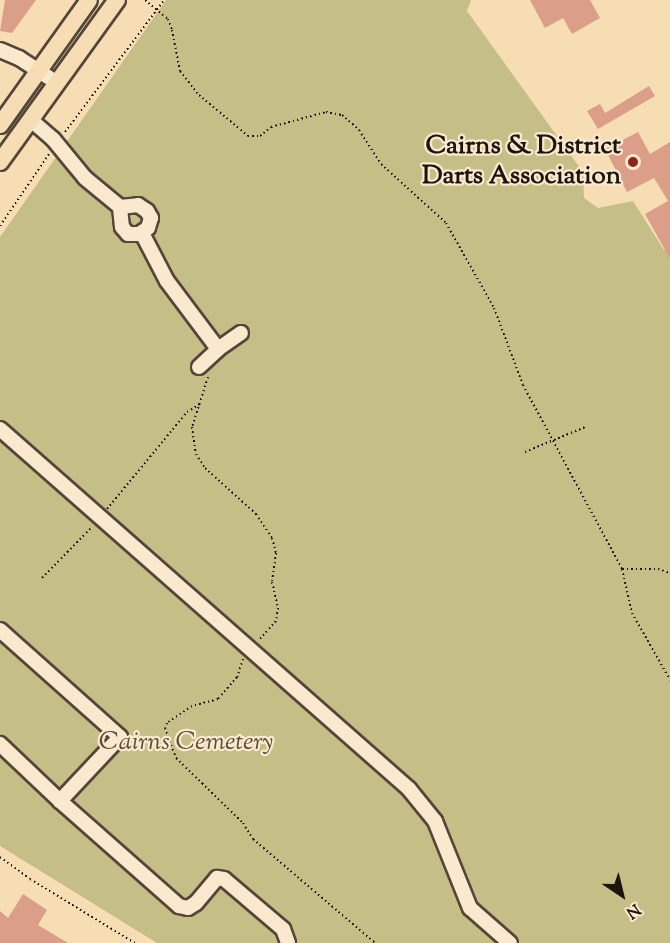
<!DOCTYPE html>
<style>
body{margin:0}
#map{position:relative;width:670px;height:943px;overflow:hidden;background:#f7ddb4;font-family:"Sorts Mill Goudy",serif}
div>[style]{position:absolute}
.green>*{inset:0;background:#c5be87}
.building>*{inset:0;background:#db9e89}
.path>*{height:2px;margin-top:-1px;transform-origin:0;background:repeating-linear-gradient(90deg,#1e140e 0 1.5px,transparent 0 4.5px)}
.roads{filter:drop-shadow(2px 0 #544638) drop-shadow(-2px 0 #544638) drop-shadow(0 2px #544638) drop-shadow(0 -2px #544638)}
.minor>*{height:14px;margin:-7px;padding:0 7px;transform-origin:7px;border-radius:7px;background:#fae9ce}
.major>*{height:16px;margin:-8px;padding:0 8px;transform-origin:8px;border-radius:8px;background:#f7ddb4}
.dots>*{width:16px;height:16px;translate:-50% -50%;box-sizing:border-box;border:3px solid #fae9ce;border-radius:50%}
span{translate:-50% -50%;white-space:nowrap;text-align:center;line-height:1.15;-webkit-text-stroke:4.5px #fae9ce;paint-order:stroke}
.poi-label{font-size:26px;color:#1e140e;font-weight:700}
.right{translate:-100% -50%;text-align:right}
.park-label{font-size:26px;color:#585038;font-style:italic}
.north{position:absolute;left:592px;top:865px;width:60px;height:60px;-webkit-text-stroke:4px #fae9ce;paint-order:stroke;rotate:145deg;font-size:16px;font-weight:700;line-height:24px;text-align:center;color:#1e140e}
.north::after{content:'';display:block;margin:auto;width:21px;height:27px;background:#1e140e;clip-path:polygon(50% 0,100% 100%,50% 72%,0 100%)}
</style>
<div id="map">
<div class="green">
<div style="clip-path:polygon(166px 0,471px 0,467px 11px,583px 172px,584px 198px,598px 208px,633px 201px,664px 250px,670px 248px,670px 943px,157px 943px,0 846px,0 237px)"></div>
</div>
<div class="building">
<div style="clip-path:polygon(5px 0,36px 0,12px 33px,0 31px)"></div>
<div style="clip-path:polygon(530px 0,590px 0,600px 18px,572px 34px,563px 18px,545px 28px)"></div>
<div style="clip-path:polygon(649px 86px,655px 96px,598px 129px,587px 111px,600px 104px,605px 113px)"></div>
<div style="clip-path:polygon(638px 132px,650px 154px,670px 142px,670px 259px,645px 214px,668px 201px,654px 178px,627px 192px,605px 149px)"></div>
<div style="clip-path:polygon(23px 894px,47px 910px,38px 925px,68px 943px,0 943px,0 911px,8px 918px)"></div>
</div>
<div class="path">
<div style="left:145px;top:0;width:30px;rotate:40deg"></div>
<div style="left:168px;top:19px;width:12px;rotate:70deg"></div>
<div style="left:172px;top:30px;width:42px;rotate:79deg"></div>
<div style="left:180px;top:71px;width:31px;rotate:52deg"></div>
<div style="left:199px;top:95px;width:64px;rotate:39.9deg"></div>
<div style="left:248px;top:136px;width:12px"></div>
<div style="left:260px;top:136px;width:14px;rotate:-39deg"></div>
<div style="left:271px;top:127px;width:57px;rotate:-15.3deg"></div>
<div style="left:326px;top:112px;width:16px;rotate:11deg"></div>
<div style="left:342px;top:115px;width:23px;rotate:41deg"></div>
<div style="left:359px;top:130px;width:40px;rotate:57.1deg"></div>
<div style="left:381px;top:164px;width:88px;rotate:42.2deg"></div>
<div style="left:446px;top:223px;width:98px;rotate:60.5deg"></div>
<div style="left:494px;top:308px;width:82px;rotate:69.4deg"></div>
<div style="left:523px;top:385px;width:209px;rotate:61.7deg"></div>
<div style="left:622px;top:569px;width:45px;rotate:77.2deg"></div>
<div style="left:632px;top:613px;width:77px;rotate:60.4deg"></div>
<div style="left:65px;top:132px;width:165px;rotate:-53.1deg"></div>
<div style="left:0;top:226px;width:87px;rotate:-55.8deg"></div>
<div style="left:208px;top:377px;width:52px;rotate:107.7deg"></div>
<div style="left:192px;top:427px;width:27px;rotate:82deg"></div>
<div style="left:196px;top:454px;width:17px;rotate:57deg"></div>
<div style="left:205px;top:468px;width:69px;rotate:42deg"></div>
<div style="left:256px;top:514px;width:29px;rotate:56deg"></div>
<div style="left:272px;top:538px;width:16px;rotate:75deg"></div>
<div style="left:276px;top:553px;width:29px;rotate:98deg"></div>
<div style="left:272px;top:582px;width:27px;rotate:77deg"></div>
<div style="left:278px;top:608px;width:13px;rotate:99deg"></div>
<div style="left:276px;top:621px;width:27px;rotate:132deg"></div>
<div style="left:525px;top:452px;width:65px;rotate:-22.6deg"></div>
<div style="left:107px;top:509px;width:126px;rotate:-50.5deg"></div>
<div style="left:187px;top:412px;width:15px;rotate:-32deg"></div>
<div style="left:622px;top:569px;width:36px"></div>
<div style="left:658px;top:569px;width:13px;rotate:18deg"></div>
<div style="left:42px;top:578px;width:71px;rotate:-45.6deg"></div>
<div style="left:243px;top:659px;width:19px;rotate:108deg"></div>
<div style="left:237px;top:677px;width:29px;rotate:131deg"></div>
<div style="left:218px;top:699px;width:27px;rotate:165deg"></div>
<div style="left:192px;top:706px;width:30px;rotate:146deg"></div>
<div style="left:167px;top:723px;width:5px;rotate:112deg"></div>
<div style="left:165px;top:728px;width:32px;rotate:70deg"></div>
<div style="left:176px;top:758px;width:93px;rotate:44.1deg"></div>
<div style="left:243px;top:823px;width:19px;rotate:58deg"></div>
<div style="left:253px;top:839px;width:160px;rotate:40.4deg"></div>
<div style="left:0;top:857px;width:37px;rotate:36deg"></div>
<div style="left:30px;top:879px;width:123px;rotate:31.4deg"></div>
</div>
<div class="roads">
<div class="minor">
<div style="left:0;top:50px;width:21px;rotate:23deg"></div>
<div style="left:19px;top:58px;width:45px;rotate:33.3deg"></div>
<div style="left:31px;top:120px;width:29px;rotate:41deg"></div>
<div style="left:53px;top:139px;width:50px;rotate:50.6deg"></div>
<div style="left:85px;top:178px;width:45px;rotate:39.6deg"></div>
<div style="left:120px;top:207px;width:18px;rotate:-6deg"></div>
<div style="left:138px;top:205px;width:11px;rotate:34deg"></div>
<div style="left:147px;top:211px;width:8px;rotate:60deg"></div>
<div style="left:151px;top:218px;width:10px;rotate:107deg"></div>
<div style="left:148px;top:228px;width:11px;rotate:146deg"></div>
<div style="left:139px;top:234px;width:11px;rotate:180deg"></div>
<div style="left:128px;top:234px;width:9px;rotate:-131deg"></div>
<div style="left:122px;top:227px;width:20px;rotate:-96deg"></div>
<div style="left:142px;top:233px;width:54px;rotate:62.5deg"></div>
<div style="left:167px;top:281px;width:85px;rotate:53.1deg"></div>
<div style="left:218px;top:349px;width:28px;rotate:-35deg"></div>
<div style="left:199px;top:367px;width:26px;rotate:-43deg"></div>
<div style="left:0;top:429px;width:545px;rotate:41.35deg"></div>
<div style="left:409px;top:789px;width:41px;rotate:50.9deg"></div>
<div style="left:435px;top:821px;width:94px;rotate:68.1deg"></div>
<div style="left:470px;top:908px;width:53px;rotate:41.2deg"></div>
<div style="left:0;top:630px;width:161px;rotate:41.7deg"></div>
<div style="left:120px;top:737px;width:88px;rotate:133.2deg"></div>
<div style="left:60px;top:801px;width:83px;rotate:-136.5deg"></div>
<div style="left:60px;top:801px;width:159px;rotate:41.4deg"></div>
<div style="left:179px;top:906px;width:9px;rotate:13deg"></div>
<div style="left:188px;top:908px;width:9px;rotate:-32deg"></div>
<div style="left:196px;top:903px;width:33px;rotate:-50deg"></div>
<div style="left:217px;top:878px;width:7px;rotate:8deg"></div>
<div style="left:224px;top:879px;width:77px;rotate:40.3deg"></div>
<div style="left:283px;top:929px;width:15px;rotate:70deg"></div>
</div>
<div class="major">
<div style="left:0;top:125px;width:153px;rotate:-54.5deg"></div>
<div style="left:0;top:162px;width:200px;rotate:-54.2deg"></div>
</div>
</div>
<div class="dots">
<div style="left:633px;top:162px;background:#8f2418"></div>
</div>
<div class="poi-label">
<span class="right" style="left:621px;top:162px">Cairns &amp; District<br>Darts Association</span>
</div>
<div class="park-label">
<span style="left:186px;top:743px">Cairns Cemetery</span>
</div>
<div class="north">N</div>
</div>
